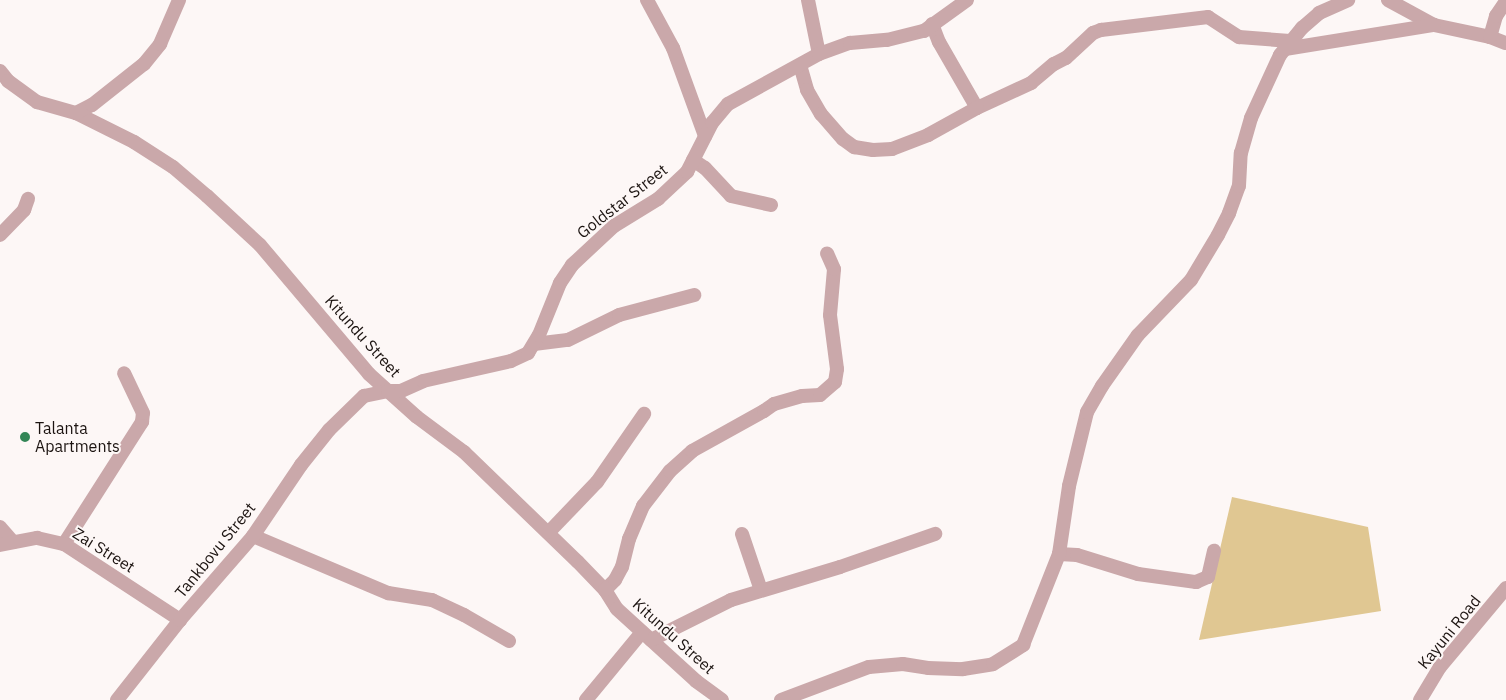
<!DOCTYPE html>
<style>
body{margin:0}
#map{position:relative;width:1506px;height:700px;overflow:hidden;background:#fdf7f6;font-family:"IBM Plex Sans",sans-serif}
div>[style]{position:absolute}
.green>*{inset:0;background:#e0c792}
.minor>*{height:14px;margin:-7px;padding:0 7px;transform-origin:7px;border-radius:7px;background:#caa8aa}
.dots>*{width:14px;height:14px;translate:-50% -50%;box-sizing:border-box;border:2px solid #fdf7f6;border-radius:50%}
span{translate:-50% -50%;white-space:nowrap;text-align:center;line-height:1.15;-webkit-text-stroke:4px #fdf7f6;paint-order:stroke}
.street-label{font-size:16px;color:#1c1411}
.poi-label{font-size:16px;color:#1c1411}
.left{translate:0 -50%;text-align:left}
</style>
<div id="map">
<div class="green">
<div style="clip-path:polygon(1232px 497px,1368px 527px,1381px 611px,1199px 640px)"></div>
</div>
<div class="minor">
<div style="left:647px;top:0;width:55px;rotate:61.6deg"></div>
<div style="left:673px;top:48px;width:94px;rotate:70deg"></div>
<div style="left:808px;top:0;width:55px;rotate:78.5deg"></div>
<div style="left:1388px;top:0;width:52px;rotate:28.5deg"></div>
<div style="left:1434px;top:25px;width:57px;rotate:12.1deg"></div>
<div style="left:1490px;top:37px;width:17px;rotate:21deg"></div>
<div style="left:932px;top:24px;width:19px;rotate:69deg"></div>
<div style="left:939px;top:42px;width:76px;rotate:60.1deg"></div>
<div style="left:977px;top:108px;width:60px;rotate:-24.8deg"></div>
<div style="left:1031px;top:83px;width:30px;rotate:-40deg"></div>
<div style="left:1054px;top:64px;width:13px;rotate:-27deg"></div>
<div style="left:1066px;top:58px;width:37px;rotate:-43deg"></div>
<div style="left:1093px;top:33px;width:9px;rotate:-21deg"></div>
<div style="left:1101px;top:30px;width:108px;rotate:-6.9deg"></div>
<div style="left:1208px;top:17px;width:37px;rotate:33deg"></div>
<div style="left:1239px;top:37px;width:51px;rotate:4.5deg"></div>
<div style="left:1490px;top:37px;width:22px;rotate:-74deg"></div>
<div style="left:1496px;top:16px;width:18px;rotate:-56deg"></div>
<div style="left:1285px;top:49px;width:151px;rotate:-9.2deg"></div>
<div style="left:800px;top:65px;width:26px;rotate:74deg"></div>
<div style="left:807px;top:90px;width:28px;rotate:60deg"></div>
<div style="left:821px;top:114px;width:33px;rotate:49deg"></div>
<div style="left:843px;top:139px;width:14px;rotate:36deg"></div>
<div style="left:854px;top:147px;width:19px;rotate:9deg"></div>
<div style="left:873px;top:150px;width:19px;rotate:-3deg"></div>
<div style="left:892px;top:149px;width:39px;rotate:-21deg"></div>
<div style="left:928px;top:135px;width:56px;rotate:-28.9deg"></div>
<div style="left:0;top:71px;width:13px;rotate:51deg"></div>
<div style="left:8px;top:81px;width:36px;rotate:36deg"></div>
<div style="left:37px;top:102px;width:41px;rotate:15.8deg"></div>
<div style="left:76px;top:113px;width:65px;rotate:26.6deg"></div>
<div style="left:134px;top:142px;width:46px;rotate:32.7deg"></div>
<div style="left:173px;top:167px;width:45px;rotate:40.5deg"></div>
<div style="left:207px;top:196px;width:72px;rotate:42.8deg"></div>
<div style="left:260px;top:245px;width:169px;rotate:49.8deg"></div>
<div style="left:369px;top:374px;width:64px;rotate:41.9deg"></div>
<div style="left:417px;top:417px;width:59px;rotate:36.7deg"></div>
<div style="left:464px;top:452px;width:158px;rotate:44deg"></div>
<div style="left:578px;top:562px;width:39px;rotate:46deg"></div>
<div style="left:605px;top:590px;width:22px;rotate:58deg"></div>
<div style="left:617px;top:609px;width:107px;rotate:42.3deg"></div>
<div style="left:696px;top:681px;width:32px;rotate:36deg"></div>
<div style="left:76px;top:113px;width:18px;rotate:-27deg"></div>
<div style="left:92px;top:105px;width:66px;rotate:-38.3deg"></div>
<div style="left:144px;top:64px;width:26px;rotate:-51deg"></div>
<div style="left:160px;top:44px;width:48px;rotate:-66.6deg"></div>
<div style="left:693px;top:160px;width:14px;rotate:34deg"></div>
<div style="left:705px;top:168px;width:38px;rotate:47deg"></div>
<div style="left:731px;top:196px;width:41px;rotate:12.7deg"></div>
<div style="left:0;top:235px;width:35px;rotate:-46deg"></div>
<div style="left:24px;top:210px;width:12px;rotate:-70deg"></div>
<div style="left:534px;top:344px;width:34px;rotate:-7deg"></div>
<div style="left:568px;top:340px;width:57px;rotate:-26.1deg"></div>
<div style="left:619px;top:315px;width:78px;rotate:-14.9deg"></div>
<div style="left:0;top:527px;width:20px;rotate:49deg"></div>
<div style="left:549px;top:532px;width:69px;rotate:-46.2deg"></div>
<div style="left:597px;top:482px;width:83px;rotate:-55.3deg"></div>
<div style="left:742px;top:534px;width:59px;rotate:71.3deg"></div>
<div style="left:253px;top:536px;width:147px;rotate:22.9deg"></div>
<div style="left:388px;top:593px;width:45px;rotate:9deg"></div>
<div style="left:432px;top:600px;width:35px;rotate:25deg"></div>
<div style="left:464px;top:615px;width:52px;rotate:30deg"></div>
<div style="left:64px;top:544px;width:145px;rotate:-57.4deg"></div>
<div style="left:142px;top:422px;width:9px;rotate:-84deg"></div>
<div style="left:143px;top:413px;width:44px;rotate:-115.4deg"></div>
<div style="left:0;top:545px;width:38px;rotate:-11deg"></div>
<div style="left:37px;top:538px;width:28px;rotate:13deg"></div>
<div style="left:64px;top:544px;width:139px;rotate:33.2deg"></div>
<div style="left:1059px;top:554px;width:18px;rotate:3deg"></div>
<div style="left:1077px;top:555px;width:64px;rotate:17.3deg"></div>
<div style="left:1138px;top:574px;width:59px;rotate:7.9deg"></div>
<div style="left:1196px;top:582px;width:13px;rotate:-23deg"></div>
<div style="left:1208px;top:577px;width:27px;rotate:-77deg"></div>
<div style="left:605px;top:590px;width:14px;rotate:-45deg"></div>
<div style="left:615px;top:580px;width:15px;rotate:-62deg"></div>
<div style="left:622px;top:567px;width:29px;rotate:-76deg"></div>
<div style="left:629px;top:539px;width:36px;rotate:-67deg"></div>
<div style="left:643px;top:506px;width:44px;rotate:-52.4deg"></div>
<div style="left:670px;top:471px;width:30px;rotate:-42deg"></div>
<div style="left:692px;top:451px;width:82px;rotate:-29.1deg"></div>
<div style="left:764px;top:411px;width:12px;rotate:-35deg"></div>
<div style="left:774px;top:404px;width:29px;rotate:-16deg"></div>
<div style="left:802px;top:396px;width:18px;rotate:-3deg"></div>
<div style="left:820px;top:395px;width:20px;rotate:-41deg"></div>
<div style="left:835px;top:382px;width:13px;rotate:-81deg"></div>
<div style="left:837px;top:369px;width:54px;rotate:-97.4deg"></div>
<div style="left:830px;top:315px;width:46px;rotate:-85deg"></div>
<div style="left:834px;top:269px;width:17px;rotate:-114deg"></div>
<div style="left:651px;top:640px;width:89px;rotate:-26.6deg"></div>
<div style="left:731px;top:600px;width:114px;rotate:-16.8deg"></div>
<div style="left:840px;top:567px;width:101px;rotate:-19.2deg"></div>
<div style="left:117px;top:700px;width:102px;rotate:-51.8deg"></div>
<div style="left:180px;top:620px;width:111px;rotate:-49deg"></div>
<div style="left:253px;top:536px;width:86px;rotate:-55.9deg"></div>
<div style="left:301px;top:465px;width:45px;rotate:-51.3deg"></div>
<div style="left:329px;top:430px;width:49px;rotate:-44.2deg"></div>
<div style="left:364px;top:396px;width:25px;rotate:-12deg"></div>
<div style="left:388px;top:391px;width:13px"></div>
<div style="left:401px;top:391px;width:24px;rotate:-24deg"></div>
<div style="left:423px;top:381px;width:90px;rotate:-12.8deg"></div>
<div style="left:511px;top:361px;width:19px;rotate:-25deg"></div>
<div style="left:528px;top:353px;width:21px;rotate:-59deg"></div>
<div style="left:539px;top:335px;width:56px;rotate:-68deg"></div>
<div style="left:560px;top:283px;width:22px;rotate:-56deg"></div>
<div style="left:572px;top:265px;width:57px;rotate:-42.9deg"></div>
<div style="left:614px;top:226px;width:52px;rotate:-31.5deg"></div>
<div style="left:658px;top:199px;width:40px;rotate:-43deg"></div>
<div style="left:687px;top:172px;width:55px;rotate:-63deg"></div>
<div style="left:712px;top:123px;width:25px;rotate:-50deg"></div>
<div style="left:728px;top:104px;width:104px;rotate:-28.8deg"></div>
<div style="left:819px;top:54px;width:33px;rotate:-20deg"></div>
<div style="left:850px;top:43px;width:37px;rotate:-5deg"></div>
<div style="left:887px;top:40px;width:38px;rotate:-14deg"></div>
<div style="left:924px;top:31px;width:53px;rotate:-35.8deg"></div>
<div style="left:586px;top:700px;width:88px;rotate:-50.5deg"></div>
<div style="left:781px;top:700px;width:94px;rotate:-20.6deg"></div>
<div style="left:869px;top:667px;width:34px;rotate:-5deg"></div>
<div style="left:903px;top:664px;width:25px;rotate:9deg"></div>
<div style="left:928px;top:668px;width:35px;rotate:2deg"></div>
<div style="left:963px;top:669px;width:30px;rotate:-9deg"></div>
<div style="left:993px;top:664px;width:36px;rotate:-32deg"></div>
<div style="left:1023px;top:645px;width:98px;rotate:-68.4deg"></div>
<div style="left:1059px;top:554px;width:69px;rotate:-81.6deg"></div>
<div style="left:1069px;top:486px;width:76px;rotate:-76.3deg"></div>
<div style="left:1087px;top:412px;width:30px;rotate:-60deg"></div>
<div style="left:1102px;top:386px;width:62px;rotate:-54.8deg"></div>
<div style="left:1138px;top:335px;width:76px;rotate:-46.1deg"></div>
<div style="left:1191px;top:280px;width:52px;rotate:-59deg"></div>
<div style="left:1218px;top:235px;width:25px;rotate:-63deg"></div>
<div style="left:1229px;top:213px;width:29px;rotate:-70deg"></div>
<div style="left:1239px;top:186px;width:33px;rotate:-87deg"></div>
<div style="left:1241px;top:153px;width:36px;rotate:-74deg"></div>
<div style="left:1251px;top:118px;width:69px;rotate:-65.3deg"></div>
<div style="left:1280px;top:55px;width:35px;rotate:-51deg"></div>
<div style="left:1302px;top:28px;width:23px;rotate:-41deg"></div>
<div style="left:1319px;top:13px;width:32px;rotate:-24deg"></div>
<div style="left:1420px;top:700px;width:39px;rotate:-59deg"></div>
<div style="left:1440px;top:667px;width:103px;rotate:-50.1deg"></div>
</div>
<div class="dots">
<div style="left:25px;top:437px;background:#338556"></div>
</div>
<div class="street-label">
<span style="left:622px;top:201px;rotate:-38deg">Goldstar Street</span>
<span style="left:363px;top:336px;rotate:48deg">Kitundu Street</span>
<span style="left:104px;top:550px;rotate:32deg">Zai Street</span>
<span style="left:215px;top:550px;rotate:-51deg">Tankbovu Street</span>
<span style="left:1449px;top:632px;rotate:-51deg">Kayuni Road</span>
<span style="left:674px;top:636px;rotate:42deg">Kitundu Street</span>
</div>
<div class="poi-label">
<span class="left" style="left:35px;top:437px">Talanta<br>Apartments</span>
</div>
</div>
